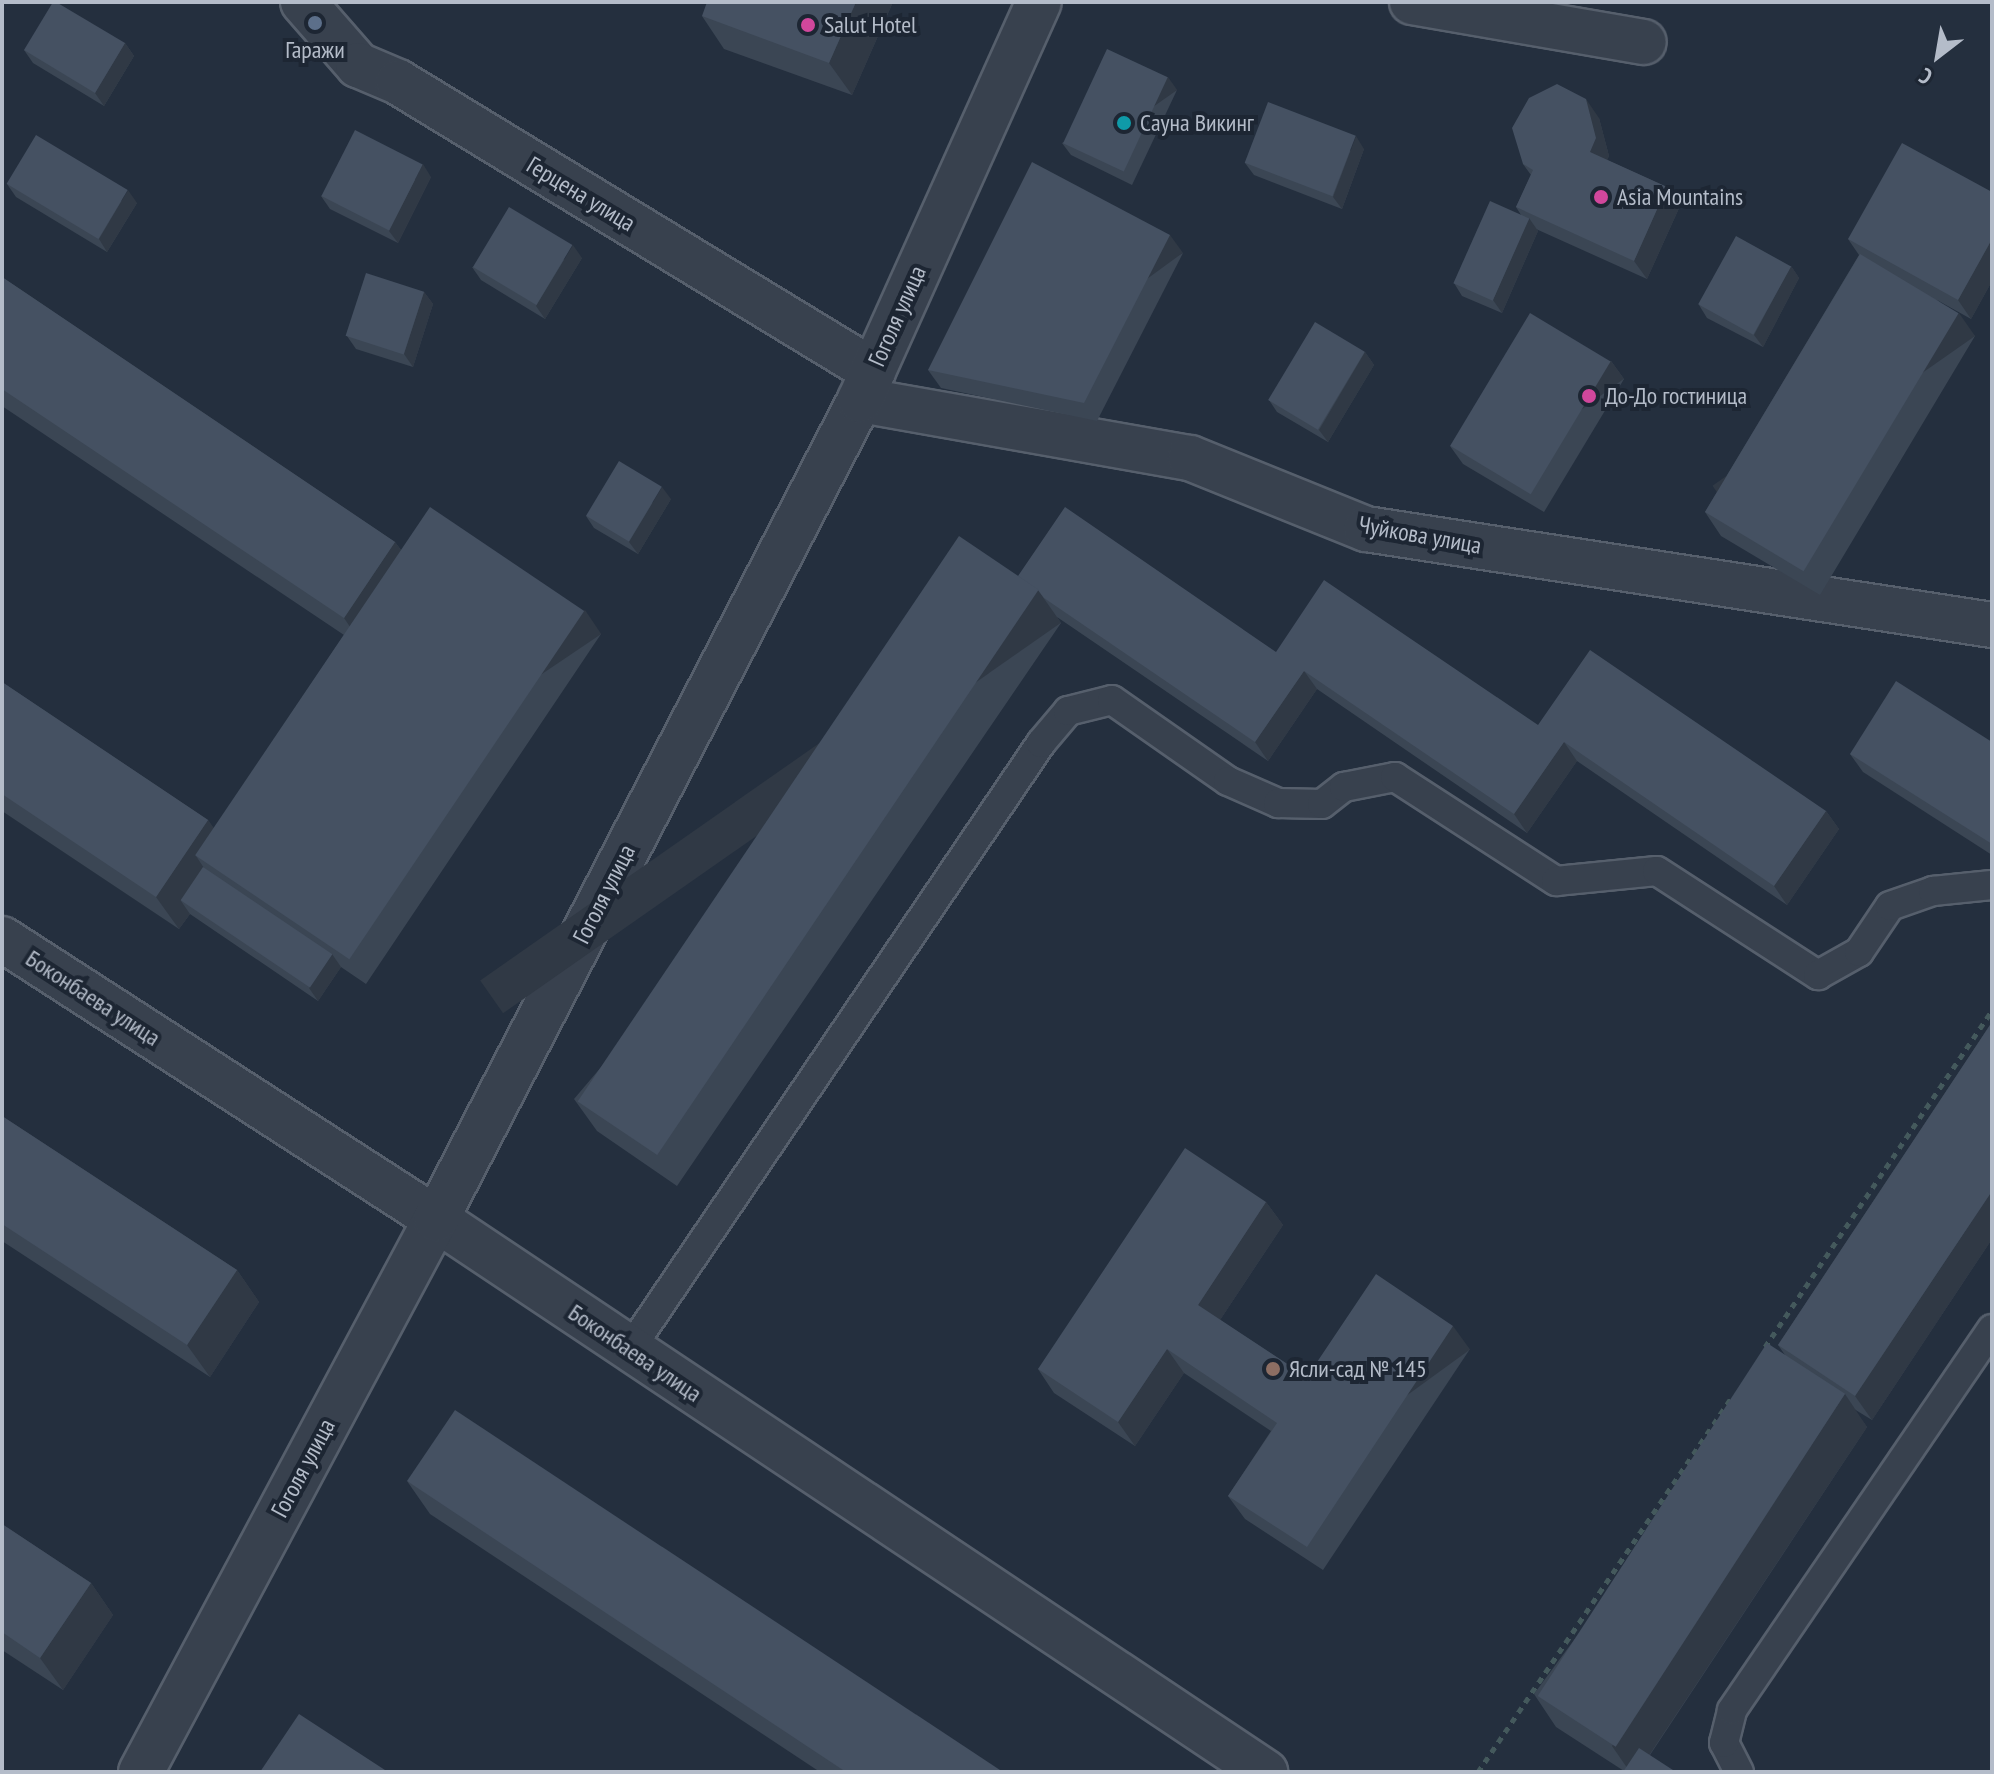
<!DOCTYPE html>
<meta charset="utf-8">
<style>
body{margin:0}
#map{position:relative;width:1994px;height:1774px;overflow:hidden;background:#242f3e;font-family:"PT Sans Narrow",sans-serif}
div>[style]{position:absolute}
.path>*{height:5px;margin-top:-2.5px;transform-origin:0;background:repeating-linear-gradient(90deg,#44595c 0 6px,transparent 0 12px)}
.roads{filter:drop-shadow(2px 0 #565f6c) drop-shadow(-2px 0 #565f6c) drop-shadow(0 2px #565f6c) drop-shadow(0 -2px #565f6c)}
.service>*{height:28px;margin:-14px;padding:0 14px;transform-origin:14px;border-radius:14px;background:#38414e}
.minor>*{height:44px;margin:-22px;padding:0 22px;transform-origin:22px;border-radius:22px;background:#38414e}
.wall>*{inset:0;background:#3b4654}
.shaded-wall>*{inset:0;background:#303945;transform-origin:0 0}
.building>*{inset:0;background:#455162;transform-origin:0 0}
.dots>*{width:22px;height:22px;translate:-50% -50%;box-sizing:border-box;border:4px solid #1d2633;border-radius:50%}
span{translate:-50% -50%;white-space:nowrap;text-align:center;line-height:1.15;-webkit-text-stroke:8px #1d2633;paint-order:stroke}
.poi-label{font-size:24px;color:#b4bcc9}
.left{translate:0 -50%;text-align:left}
.street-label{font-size:24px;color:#b4bcc9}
.frame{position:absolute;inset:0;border:4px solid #b4bcc9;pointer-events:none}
.north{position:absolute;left:1898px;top:16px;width:80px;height:80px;-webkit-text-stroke:6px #1d2633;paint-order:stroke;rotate:211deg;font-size:22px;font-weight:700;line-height:32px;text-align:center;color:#b4bcc9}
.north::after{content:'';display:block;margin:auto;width:28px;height:36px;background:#b4bcc9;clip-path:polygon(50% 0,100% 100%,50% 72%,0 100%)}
</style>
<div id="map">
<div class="path">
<div style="left:1765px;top:1347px;width:405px;rotate:-56deg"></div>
<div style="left:1478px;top:1772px;width:452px;rotate:-55.9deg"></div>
</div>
<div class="roads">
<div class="service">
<div style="left:630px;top:1349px;width:732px;rotate:-55.85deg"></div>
<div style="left:1041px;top:743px;width:42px;rotate:-49.8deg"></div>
<div style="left:1068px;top:711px;width:45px;rotate:-14deg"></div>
<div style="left:1112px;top:700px;width:141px;rotate:34.9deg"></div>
<div style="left:1228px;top:781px;width:55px;rotate:23.7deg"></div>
<div style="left:1278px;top:803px;width:44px;rotate:1.3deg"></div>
<div style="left:1322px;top:804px;width:28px;rotate:-38deg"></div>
<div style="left:1344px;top:787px;width:52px;rotate:-11.1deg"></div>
<div style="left:1395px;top:777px;width:192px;rotate:32.9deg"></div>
<div style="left:1556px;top:881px;width:101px;rotate:-5.7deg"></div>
<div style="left:1657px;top:871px;width:192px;rotate:32.9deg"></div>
<div style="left:1818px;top:975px;width:47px;rotate:-29.3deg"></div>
<div style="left:1859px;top:952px;width:55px;rotate:-56deg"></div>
<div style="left:1890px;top:906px;width:46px;rotate:-19.2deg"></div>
<div style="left:1933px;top:891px;width:59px;rotate:-5.8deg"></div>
<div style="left:1739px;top:1772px;width:33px;rotate:-117deg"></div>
<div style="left:1724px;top:1743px;width:34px;rotate:-76deg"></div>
<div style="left:1732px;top:1710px;width:461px;rotate:-55.7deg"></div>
</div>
<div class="minor">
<div style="left:303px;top:2px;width:84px;rotate:48.9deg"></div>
<div style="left:358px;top:65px;width:43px;rotate:23deg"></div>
<div style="left:398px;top:82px;width:556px;rotate:31.32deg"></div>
<div style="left:1412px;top:2px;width:235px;rotate:9.8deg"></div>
<div style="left:860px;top:400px;width:335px;rotate:10deg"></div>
<div style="left:1190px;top:458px;width:190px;rotate:22deg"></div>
<div style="left:1366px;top:529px;width:633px;rotate:8.72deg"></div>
<div style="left:2px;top:939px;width:516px;rotate:32.83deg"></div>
<div style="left:436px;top:1219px;width:997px;rotate:33.71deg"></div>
<div style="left:141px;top:1772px;width:627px;rotate:-61.92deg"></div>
<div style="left:436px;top:1219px;width:922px;rotate:-62.63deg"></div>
<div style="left:860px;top:400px;width:436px;rotate:-65.8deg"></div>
</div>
</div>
<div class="wall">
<div style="clip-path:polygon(893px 2px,852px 95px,724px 49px,702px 16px)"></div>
<div style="clip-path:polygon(125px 43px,134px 56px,104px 106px,33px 63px,24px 50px)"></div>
<div style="clip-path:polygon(1177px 90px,1132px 185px,1071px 155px,1062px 143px)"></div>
<div style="clip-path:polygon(1599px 118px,1609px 156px,1607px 160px,1667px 187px,1680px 206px,1647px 279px,1536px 229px,1538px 231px,1502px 313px,1462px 296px,1454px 283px,1521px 215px,1516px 207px,1531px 175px,1523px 164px)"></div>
<div style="clip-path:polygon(1364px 149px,1342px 209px,1254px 175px,1245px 163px)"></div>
<div style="clip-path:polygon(431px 177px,398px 243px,330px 209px,321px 196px)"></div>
<div style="clip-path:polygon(7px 184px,137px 203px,107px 252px,16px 197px)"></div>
<div style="clip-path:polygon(1992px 192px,1992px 281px,1971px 319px,1937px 300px,1975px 336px,1820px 595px,1721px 536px,1705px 512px,1859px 255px,1848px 239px)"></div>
<div style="clip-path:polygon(1183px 253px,1097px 421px,941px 388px,928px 370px)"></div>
<div style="clip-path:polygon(582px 258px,545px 319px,481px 280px,472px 267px)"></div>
<div style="clip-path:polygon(1791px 266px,1799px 278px,1763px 347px,1707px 318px,1699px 305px)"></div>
<div style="clip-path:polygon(2px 277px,395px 542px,401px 550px,601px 634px,366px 984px,341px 967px,318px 1001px,190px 914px,179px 929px,2px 811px,2px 682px,208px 820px,214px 829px,344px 635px,2px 406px)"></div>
<div style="clip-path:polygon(424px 292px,433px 304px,413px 367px,356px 349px,347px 336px)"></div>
<div style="clip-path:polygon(1365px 352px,1374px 365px,1328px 442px,1277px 412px,1269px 400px)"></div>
<div style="clip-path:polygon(1611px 361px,1624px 379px,1544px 512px,1463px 464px,1450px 446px)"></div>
<div style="clip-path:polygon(671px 499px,638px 554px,594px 528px,586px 516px)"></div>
<div style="clip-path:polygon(1018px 576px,1276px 652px,1538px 725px,1826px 811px,1839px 829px,1787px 905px,1577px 761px,1527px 833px,1317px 689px,1268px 761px,1057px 617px,1061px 623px,677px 1186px,597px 1131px,574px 1099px)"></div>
<div style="clip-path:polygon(1992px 742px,1992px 855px,1863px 772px,1850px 754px)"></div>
<div style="clip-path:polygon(1992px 1022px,1992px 1239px,1872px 1420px,1854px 1409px,1867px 1427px,1650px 1755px,1624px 1771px,1556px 1727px,1534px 1694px,1785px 1355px,1778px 1345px)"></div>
<div style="clip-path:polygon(2px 1116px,237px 1270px,259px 1302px,210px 1377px,2px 1241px)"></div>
<div style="clip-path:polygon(1266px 1202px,1283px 1225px,1220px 1320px,1307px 1377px,1470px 1349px,1323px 1570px,1245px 1519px,1228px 1496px,1271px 1431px,1184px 1373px,1135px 1446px,1054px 1393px,1038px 1369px)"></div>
<div style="clip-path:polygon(407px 1481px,1003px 1772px,820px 1772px,430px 1514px)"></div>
<div style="clip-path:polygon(2px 1524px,91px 1583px,113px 1615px,63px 1690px,2px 1650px)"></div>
</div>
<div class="shaded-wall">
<div style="clip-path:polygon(856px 2px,893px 2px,852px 95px,829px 63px)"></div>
<div style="clip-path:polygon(125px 43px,134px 56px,104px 106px,95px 93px)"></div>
<div style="left:1168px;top:77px;width:16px;height:105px;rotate:55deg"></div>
<div style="clip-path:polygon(1586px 99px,1599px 118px,1609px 156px,1603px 170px,1590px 152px)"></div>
<div style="clip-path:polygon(1356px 136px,1364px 149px,1342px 209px,1333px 197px)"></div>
<div style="clip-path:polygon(423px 164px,431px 177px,398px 243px,389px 231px)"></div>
<div style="clip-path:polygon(1667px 187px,1680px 206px,1647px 279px,1634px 261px)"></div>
<div style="clip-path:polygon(128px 190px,137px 203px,107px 252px,99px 239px)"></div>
<div style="clip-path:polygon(1529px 218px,1538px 231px,1502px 313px,1493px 300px)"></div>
<div style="left:1170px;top:235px;width:22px;height:189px;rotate:54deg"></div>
<div style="clip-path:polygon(1992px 239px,1992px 281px,1971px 319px,1958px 300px)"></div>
<div style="clip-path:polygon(573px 245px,582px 258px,545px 319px,536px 306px)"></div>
<div style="clip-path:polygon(1791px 266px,1799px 278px,1763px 347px,1754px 335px)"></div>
<div style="clip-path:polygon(424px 292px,433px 304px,413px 367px,404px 354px)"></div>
<div style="left:1959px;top:313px;width:28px;height:301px;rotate:55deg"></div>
<div style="clip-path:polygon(1365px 352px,1374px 365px,1328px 442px,1319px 430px)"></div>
<div style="left:1611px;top:361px;width:22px;height:155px;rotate:54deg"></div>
<div style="clip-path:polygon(662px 487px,671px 499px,638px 554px,629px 542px)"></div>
<div style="clip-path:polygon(395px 542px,418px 574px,366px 650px,344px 618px)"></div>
<div style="left:1038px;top:590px;width:40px;height:681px;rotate:55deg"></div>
<div style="left:585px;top:610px;width:29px;height:422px;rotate:56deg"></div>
<div style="clip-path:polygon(1304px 671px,1317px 689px,1268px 761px,1255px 742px)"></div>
<div style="clip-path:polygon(1564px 742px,1577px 761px,1527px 833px,1514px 814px)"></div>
<div style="clip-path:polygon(1826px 811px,1839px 829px,1787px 905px,1774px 886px)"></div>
<div style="clip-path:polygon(208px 820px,231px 852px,196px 856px,212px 880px,181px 901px,190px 914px,179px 929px,156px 897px)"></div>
<div style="clip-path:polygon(332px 954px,341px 967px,318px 1001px,309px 988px)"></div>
<div style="clip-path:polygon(1992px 1191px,1992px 1239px,1872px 1420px,1855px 1396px)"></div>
<div style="clip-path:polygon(1266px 1202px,1283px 1225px,1214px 1329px,1198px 1305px)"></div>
<div style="clip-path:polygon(237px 1270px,259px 1302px,210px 1377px,187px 1345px)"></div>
<div style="left:1453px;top:1326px;width:29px;height:265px;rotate:54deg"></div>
<div style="clip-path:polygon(1167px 1349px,1184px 1373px,1135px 1446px,1118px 1422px)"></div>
<div style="clip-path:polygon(1845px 1394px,1867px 1427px,1638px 1772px,1630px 1772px,1612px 1746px)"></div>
<div style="clip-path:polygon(91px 1583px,113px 1615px,63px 1690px,40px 1658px)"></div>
</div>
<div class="building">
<div style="clip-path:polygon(53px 2px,56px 2px,125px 43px,95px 93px,24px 50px)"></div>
<div style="clip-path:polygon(707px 2px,856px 2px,829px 63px,702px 16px)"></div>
<div style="left:1107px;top:49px;width:67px;height:104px;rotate:25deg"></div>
<div style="clip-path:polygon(1557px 84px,1586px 99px,1596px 138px,1590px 152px,1667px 187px,1634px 261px,1516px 207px,1533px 170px,1523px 164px,1512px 128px,1529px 98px)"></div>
<div style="left:1268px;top:102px;width:94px;height:65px;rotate:21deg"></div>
<div style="left:355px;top:130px;width:76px;height:74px;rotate:27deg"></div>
<div style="left:36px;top:135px;width:107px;height:57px;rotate:31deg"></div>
<div style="clip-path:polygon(1902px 143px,1992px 192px,1992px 239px,1958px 300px,1848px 239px)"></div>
<div style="clip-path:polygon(1032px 162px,1170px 235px,1084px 403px,928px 370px)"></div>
<div style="left:1490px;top:201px;width:43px;height:90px;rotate:24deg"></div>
<div style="left:509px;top:207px;width:74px;height:70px;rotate:31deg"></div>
<div style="left:1736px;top:236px;width:63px;height:78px;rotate:29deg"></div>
<div style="left:1860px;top:254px;width:115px;height:301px;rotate:31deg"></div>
<div style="left:366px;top:273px;width:61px;height:66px;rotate:18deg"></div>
<div style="clip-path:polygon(2px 277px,395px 542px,344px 618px,2px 389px)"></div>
<div style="left:1530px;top:313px;width:94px;height:155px;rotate:31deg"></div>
<div style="left:1315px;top:322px;width:58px;height:91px;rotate:31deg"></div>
<div style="left:619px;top:461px;width:50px;height:64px;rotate:31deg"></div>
<div style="left:430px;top:507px;width:186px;height:420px;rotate:34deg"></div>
<div style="clip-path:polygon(1065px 507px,1276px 652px,1324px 580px,1538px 725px,1590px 650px,1826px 811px,1774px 886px,1564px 742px,1514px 814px,1304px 671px,1255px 742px,1044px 598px,1038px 590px,1018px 576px)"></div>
<div style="left:959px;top:536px;width:96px;height:682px;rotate:34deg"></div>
<div style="clip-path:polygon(1896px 681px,1992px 742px,1992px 844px,1850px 754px)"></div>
<div style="clip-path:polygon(2px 682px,208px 820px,156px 897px,2px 794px)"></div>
<div style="left:203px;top:867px;width:156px;height:40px;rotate:34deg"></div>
<div style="clip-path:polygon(1992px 1022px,1992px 1191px,1855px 1396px,1778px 1345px)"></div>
<div style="clip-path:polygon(2px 1116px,237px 1270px,187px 1345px,2px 1224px)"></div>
<div style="clip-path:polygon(1185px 1148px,1266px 1202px,1198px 1305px,1307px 1377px,1376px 1274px,1453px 1326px,1307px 1547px,1228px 1496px,1277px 1423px,1167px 1349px,1118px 1422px,1038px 1369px)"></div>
<div style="left:1767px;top:1343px;width:93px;height:421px;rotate:33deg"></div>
<div style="clip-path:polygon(455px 1410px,1003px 1772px,846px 1772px,407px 1481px)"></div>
<div style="clip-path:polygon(2px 1524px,91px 1583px,40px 1658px,2px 1632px)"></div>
<div style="clip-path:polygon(299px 1714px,388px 1772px,260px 1772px)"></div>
<div style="clip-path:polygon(1639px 1748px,1676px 1772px,1623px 1772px)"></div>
</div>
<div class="dots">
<div style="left:315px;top:23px;background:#5c6f8a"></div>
<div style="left:808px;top:25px;background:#d1479c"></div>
<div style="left:1124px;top:123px;background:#0f9aa8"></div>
<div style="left:1601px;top:197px;background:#d1479c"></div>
<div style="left:1589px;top:396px;background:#d1479c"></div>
<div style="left:1273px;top:1369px;background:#8d6e63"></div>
</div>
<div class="poi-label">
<span class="left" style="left:824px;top:25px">Salut Hotel</span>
<span style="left:315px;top:50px">Гаражи</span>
<span class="left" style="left:1140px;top:123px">Сауна Викинг</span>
<span class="left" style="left:1617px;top:197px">Asia Mountains</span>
<span class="left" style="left:1605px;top:396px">До-До гостиница</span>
<span class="left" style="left:1289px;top:1369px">Ясли-сад № 145</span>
</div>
<div class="street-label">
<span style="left:581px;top:194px;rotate:31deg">Герцена улица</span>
<span style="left:897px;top:316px;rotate:-66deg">Гоголя улица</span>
<span style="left:1420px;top:535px;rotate:10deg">Чуйкова улица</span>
<span style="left:604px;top:894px;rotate:-63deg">Гоголя улица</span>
<span style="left:93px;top:998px;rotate:33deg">Боконбаева улица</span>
<span style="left:635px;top:1353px;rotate:34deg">Боконбаева улица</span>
<span style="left:303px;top:1468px;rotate:-62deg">Гоголя улица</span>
</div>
<div class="frame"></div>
<div class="north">С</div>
</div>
